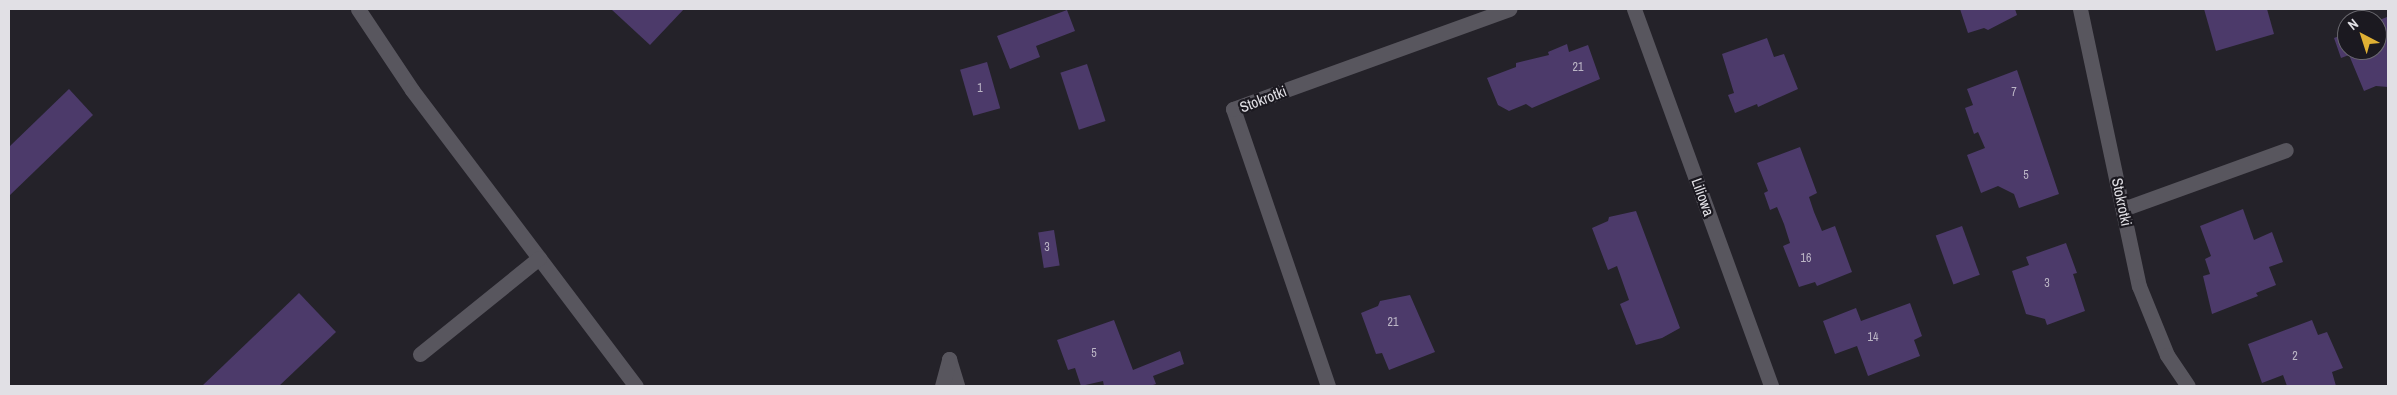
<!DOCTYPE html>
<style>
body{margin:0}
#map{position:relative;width:2397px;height:395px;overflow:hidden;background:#242229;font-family:"Archivo Narrow",sans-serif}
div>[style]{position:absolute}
.building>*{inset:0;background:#4c3a6a;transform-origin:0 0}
.lane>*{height:15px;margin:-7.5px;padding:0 7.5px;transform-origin:7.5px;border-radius:7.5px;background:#58565e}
.street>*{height:15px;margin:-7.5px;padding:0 7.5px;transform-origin:7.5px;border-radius:7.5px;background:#58565e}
span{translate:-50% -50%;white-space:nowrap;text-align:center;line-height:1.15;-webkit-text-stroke:4.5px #1b1920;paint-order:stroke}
.number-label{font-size:12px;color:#bcb6c6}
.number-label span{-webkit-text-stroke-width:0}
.street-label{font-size:15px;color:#e1e0e5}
.frame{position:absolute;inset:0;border:10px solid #e1e0e5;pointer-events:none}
.north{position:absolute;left:2337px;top:10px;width:50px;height:50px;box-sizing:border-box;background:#1b1920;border:1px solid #6a696f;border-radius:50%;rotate:320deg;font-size:14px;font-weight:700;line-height:20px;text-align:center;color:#e1e0e5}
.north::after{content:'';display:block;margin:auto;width:18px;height:22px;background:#dfb034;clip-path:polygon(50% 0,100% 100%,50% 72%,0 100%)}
</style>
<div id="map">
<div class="building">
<div style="clip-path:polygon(611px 9px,684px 9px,650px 45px)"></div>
<div style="clip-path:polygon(1960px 9px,2015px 9px,2017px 15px,1988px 30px,1984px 28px,1968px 33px)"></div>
<div style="clip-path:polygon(2204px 9px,2267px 9px,2274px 34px,2216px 51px)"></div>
<div style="clip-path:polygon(1067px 10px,1075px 31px,1036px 46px,1040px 57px,1010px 69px,997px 36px)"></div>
<div style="clip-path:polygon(2387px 17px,2388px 87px,2376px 86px,2364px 91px,2349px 55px,2341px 58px,2334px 38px,2347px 33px,2347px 50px,2377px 50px,2377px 21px)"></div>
<div style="clip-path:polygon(1767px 38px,1774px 57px,1784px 54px,1798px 89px,1758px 107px,1757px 104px,1735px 113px,1728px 95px,1734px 93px,1722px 54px)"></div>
<div style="clip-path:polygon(1567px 44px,1569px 52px,1588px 45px,1600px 79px,1532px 108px,1526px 104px,1509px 111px,1498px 105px,1487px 78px,1516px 67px,1516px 63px,1549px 55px,1548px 52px)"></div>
<div style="left:987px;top:62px;width:48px;height:28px;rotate:74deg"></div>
<div style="left:1087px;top:64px;width:60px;height:28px;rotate:72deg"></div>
<div style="clip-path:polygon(2017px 70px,2059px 194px,2019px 208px,2014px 194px,1998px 186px,1981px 193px,1967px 155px,1985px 148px,1978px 132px,1974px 134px,1965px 108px,1973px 105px,1967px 89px)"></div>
<div style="clip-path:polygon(69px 89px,93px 115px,9px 196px,9px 147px)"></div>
<div style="clip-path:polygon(1800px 147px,1817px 193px,1809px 197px,1814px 212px,1822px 231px,1835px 226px,1852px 272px,1817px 286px,1815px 282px,1799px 287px,1783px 246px,1790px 243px,1784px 224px,1777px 207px,1770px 210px,1764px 193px,1768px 191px,1757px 163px)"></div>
<div style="clip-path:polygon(2243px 209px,2254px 240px,2272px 232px,2283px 262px,2269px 267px,2276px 285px,2256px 293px,2258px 296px,2212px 314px,2203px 276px,2210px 274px,2205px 259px,2211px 256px,2200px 226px)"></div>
<div style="clip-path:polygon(1636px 211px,1680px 328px,1662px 338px,1636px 345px,1620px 304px,1629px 300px,1617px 266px,1608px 270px,1592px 228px,1608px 221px,1609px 217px)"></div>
<div style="left:1962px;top:226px;width:52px;height:28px;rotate:70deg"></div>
<div style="left:1054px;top:230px;width:36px;height:16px;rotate:81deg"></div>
<div style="clip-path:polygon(2066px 243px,2077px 273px,2073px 274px,2085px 311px,2047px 325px,2045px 319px,2026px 314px,2012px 271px,2029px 265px,2026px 257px)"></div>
<div style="clip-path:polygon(299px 293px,336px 332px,279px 386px,202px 386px)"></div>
<div style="clip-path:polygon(1410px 295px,1435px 352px,1389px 370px,1382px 353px,1376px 354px,1361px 313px,1378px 306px,1380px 301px)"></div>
<div style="clip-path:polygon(1910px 303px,1922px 336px,1914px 340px,1920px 356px,1868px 376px,1857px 346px,1835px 354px,1823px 321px,1856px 308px,1861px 321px)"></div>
<div style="clip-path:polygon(1114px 320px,1133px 370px,1180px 351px,1184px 364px,1153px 376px,1156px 384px,1150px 386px,1104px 386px,1103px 381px,1081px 386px,1075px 368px,1068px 370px,1057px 340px)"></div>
<div style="clip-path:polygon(2312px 320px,2318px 335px,2327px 332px,2343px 368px,2332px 372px,2336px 386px,2287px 386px,2283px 375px,2262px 383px,2248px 344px)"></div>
</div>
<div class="lane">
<div style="left:358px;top:9px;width:97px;rotate:56.3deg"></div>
<div style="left:412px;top:90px;width:371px;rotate:52.9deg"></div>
<div style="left:2123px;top:209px;width:173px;rotate:-19.9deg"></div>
<div style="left:420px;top:354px;width:153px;rotate:-38.9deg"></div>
</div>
<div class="street">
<div style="left:1634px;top:9px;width:401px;rotate:70deg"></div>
<div style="left:2080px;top:9px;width:283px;rotate:78deg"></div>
<div style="left:2139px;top:286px;width:74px;rotate:67.9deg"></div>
<div style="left:2167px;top:355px;width:37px;rotate:56deg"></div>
<div style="left:949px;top:359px;width:28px;rotate:73deg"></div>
<div style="left:942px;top:386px;width:28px;rotate:-75deg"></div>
<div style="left:1328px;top:386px;width:293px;rotate:-108.9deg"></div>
<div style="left:1233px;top:109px;width:294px;rotate:-19.9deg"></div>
</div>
<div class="number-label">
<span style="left:1578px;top:68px">21</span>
<span style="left:980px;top:89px">1</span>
<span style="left:2014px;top:93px">7</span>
<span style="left:2026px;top:176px">5</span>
<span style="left:1047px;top:248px">3</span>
<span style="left:1806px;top:259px">16</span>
<span style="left:2047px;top:284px">3</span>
<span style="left:1393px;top:323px">21</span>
<span style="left:1873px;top:338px">14</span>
<span style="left:1094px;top:354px">5</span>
<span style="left:2295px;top:357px">2</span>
</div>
<div class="street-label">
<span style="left:1263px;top:99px;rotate:-21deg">Stokrotki</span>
<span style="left:1703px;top:197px;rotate:70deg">Liliowa</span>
<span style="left:2122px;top:202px;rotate:78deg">Stokrotki</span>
</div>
<div class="frame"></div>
<div class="north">N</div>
</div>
